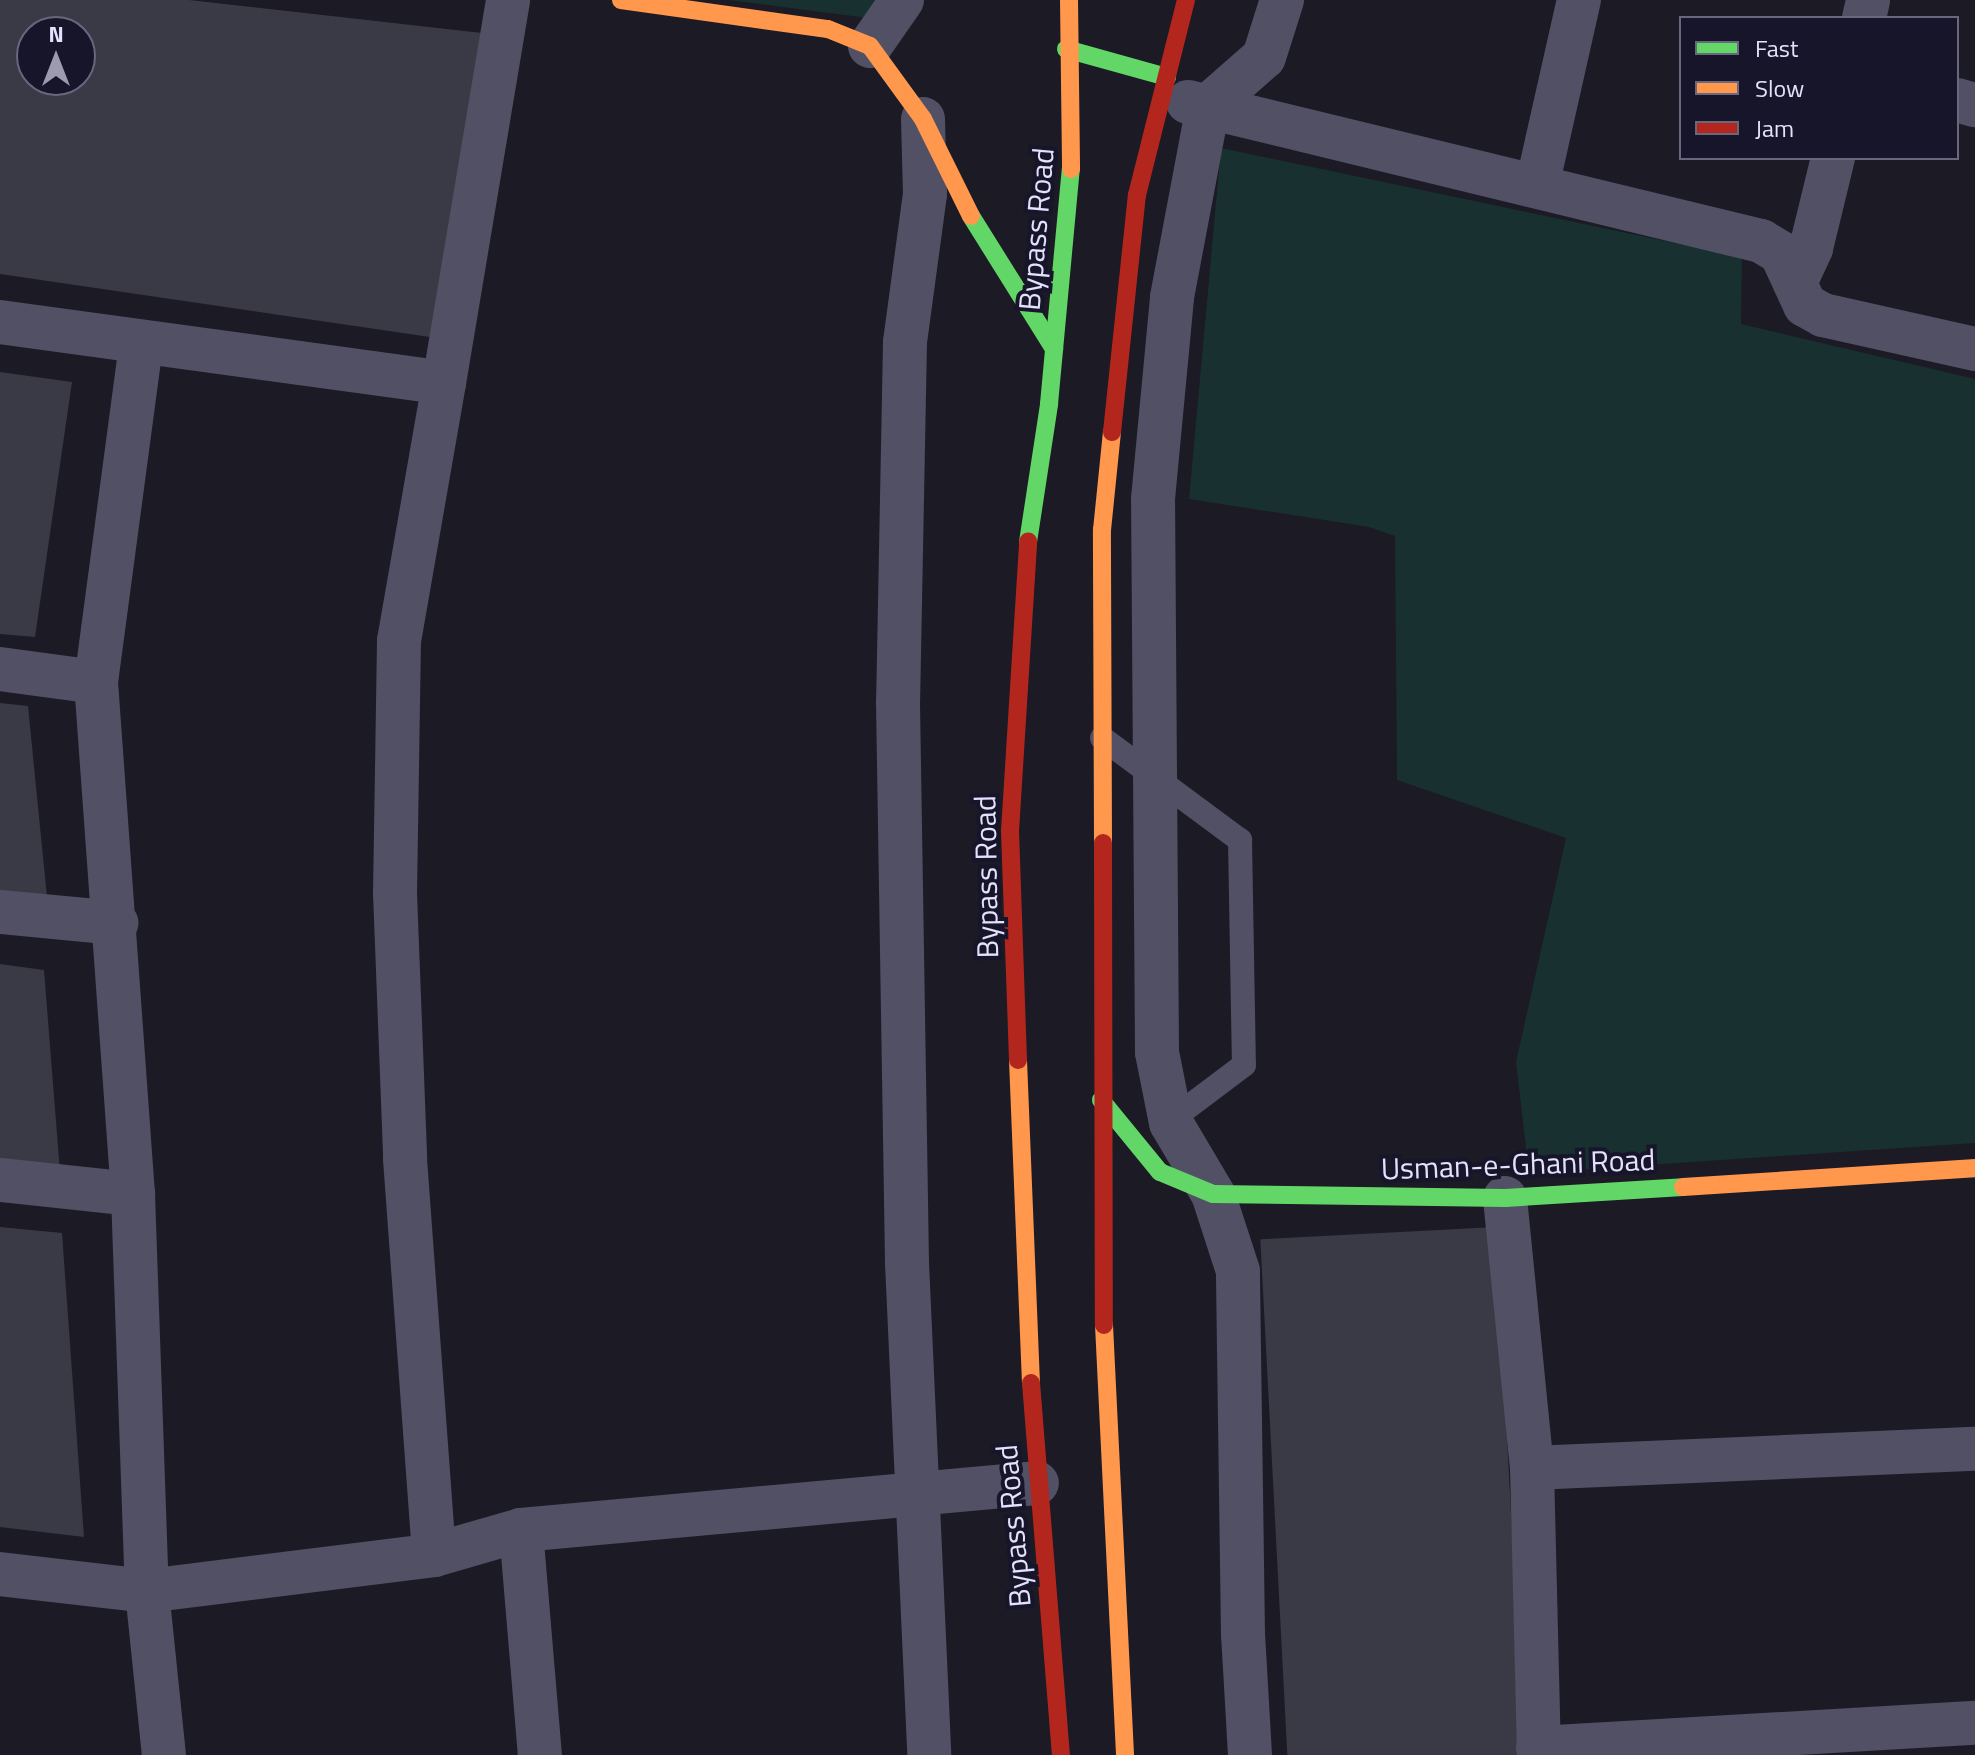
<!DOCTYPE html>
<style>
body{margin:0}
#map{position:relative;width:1975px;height:1755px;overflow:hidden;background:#1b1a25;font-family:"Titillium Web",sans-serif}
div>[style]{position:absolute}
.green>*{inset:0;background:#18302f}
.building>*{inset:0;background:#3a3946;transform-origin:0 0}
.lane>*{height:24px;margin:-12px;padding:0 12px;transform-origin:12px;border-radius:12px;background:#515064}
.street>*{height:44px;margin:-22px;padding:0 22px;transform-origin:22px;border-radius:22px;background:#515064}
.fast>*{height:18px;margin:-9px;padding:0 9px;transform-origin:9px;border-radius:9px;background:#63d668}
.slow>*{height:18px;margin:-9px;padding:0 9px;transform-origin:9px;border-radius:9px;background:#ff974d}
.jam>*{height:18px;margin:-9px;padding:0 9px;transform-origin:9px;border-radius:9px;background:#b3261e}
span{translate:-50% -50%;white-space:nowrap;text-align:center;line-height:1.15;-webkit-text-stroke:8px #17152a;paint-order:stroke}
.street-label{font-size:30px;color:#e3e1fb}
.legend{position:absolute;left:1679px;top:16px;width:280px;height:144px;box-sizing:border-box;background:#17152a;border:2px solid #69677e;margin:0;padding:10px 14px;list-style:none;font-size:24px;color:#e3e1fb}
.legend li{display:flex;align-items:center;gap:16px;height:40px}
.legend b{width:40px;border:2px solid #69677e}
.north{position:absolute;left:16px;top:16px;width:80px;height:80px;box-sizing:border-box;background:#17152a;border:2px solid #69677e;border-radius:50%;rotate:0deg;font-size:22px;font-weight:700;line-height:32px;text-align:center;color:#e3e1fb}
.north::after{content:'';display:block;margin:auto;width:28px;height:36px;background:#9d9bb0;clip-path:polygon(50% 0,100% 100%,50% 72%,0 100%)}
</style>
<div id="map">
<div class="green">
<div style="clip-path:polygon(729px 0,913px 0,906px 23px)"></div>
<div style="clip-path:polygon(1221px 148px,1742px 257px,1741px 324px,1975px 379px,1975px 1143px,1529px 1173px,1516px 1062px,1566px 838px,1397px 780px,1395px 536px,1369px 527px,1189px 499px)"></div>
</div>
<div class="building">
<div style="clip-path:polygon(evenodd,0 0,189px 0,482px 33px,437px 338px,0 274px,0 0,32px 32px,80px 32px,80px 80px,32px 80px,32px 32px)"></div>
<div style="clip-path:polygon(0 372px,72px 382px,35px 637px,0 634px)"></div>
<div style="clip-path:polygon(0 703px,28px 706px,48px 907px,0 902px)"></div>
<div style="clip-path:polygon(0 964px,44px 970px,60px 1172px,0 1165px)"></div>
<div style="clip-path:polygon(0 1227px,62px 1233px,84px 1537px,0 1527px)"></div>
<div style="left:1496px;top:1227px;width:529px;height:236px;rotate:87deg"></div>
</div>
<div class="lane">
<div style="left:1102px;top:738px;width:172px;rotate:36.5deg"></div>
<div style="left:1240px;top:840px;width:225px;rotate:89deg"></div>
<div style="left:1244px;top:1065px;width:101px;rotate:143deg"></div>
</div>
<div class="street">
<div style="left:1864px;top:18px;width:18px;rotate:-77deg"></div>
<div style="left:870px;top:46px;width:56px;rotate:-55.2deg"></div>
<div style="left:1957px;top:100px;width:19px;rotate:16deg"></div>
<div style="left:1188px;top:102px;width:590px;rotate:13.64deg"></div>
<div style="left:1761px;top:241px;width:23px;rotate:31deg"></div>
<div style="left:1781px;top:253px;width:57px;rotate:65.2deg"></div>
<div style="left:1805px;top:305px;width:21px;rotate:29deg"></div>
<div style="left:1823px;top:315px;width:156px;rotate:12.6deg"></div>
<div style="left:923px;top:119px;width:75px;rotate:88.5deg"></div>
<div style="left:925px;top:194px;width:149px;rotate:97.7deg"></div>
<div style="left:905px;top:342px;width:360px;rotate:91.1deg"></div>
<div style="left:898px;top:702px;width:561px;rotate:89.08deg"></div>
<div style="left:907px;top:1263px;width:492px;rotate:87.4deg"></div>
<div style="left:1537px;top:186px;width:191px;rotate:-77.3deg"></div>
<div style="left:1795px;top:283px;width:38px;rotate:-65deg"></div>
<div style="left:1811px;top:248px;width:93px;rotate:-76.3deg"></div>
<div style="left:0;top:322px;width:448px;rotate:7.8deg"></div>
<div style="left:444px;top:383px;width:261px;rotate:99.9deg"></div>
<div style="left:399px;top:640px;width:253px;rotate:90.9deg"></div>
<div style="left:395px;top:893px;width:266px;rotate:87.8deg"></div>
<div style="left:405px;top:1159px;width:397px;rotate:85.8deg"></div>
<div style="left:444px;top:383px;width:388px;rotate:-80.5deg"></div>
<div style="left:0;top:669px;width:97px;rotate:7.7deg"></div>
<div style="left:96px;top:682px;width:513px;rotate:85.87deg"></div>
<div style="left:133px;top:1194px;width:397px;rotate:88deg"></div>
<div style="left:147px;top:1591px;width:165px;rotate:84.1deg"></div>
<div style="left:96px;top:682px;width:342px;rotate:-82.4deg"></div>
<div style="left:0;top:912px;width:117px;rotate:5.4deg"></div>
<div style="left:0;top:1180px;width:134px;rotate:6deg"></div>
<div style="left:1505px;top:1198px;width:271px;rotate:84.3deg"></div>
<div style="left:1532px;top:1468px;width:287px;rotate:88.6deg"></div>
<div style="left:1532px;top:1468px;width:443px;rotate:-2.5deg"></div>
<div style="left:521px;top:1530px;width:226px;rotate:85.2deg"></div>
<div style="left:0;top:1574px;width:148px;rotate:6.6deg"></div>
<div style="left:147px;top:1591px;width:289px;rotate:-7.1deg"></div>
<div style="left:434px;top:1555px;width:91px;rotate:-16deg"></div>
<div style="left:521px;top:1530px;width:518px;rotate:-5.2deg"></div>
<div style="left:1538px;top:1748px;width:438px;rotate:-3.3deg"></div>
<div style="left:1250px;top:1755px;width:120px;rotate:-93.3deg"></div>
<div style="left:1243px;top:1635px;width:364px;rotate:-90.8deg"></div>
<div style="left:1238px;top:1271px;width:81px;rotate:-108deg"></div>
<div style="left:1213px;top:1194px;width:82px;rotate:-120.6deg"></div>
<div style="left:1171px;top:1123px;width:72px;rotate:-101.2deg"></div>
<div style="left:1157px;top:1052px;width:553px;rotate:-90.41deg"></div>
<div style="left:1153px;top:499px;width:203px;rotate:-84.6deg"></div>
<div style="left:1172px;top:297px;width:194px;rotate:-79.3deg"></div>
<div style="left:1208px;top:106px;width:74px;rotate:-41.2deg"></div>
<div style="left:1264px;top:57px;width:60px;rotate:-72.5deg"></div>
</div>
<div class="fast">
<div style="left:1066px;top:49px;width:105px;rotate:15.5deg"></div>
<div style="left:971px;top:216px;width:157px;rotate:58deg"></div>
<div style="left:1028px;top:542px;width:140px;rotate:-81.3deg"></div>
<div style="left:1049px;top:404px;width:236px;rotate:-84.7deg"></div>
<div style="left:1101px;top:1100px;width:93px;rotate:50.7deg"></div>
<div style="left:1160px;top:1172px;width:57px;rotate:22.5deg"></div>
<div style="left:1213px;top:1194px;width:292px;rotate:0.8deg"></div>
<div style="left:1505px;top:1198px;width:178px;rotate:-3.5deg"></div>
</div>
<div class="slow">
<div style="left:621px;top:0;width:209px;rotate:8deg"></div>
<div style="left:828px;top:29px;width:45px;rotate:22deg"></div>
<div style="left:870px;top:46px;width:90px;rotate:54deg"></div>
<div style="left:923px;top:119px;width:108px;rotate:63.7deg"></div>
<div style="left:1069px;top:0;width:169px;rotate:89.3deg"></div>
<div style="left:1103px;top:843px;width:313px;rotate:-90.2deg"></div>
<div style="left:1102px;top:530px;width:99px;rotate:-84.2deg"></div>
<div style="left:1018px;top:1060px;width:323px;rotate:87.7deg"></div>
<div style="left:1683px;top:1187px;width:293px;rotate:-3.7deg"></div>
<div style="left:1104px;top:1325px;width:431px;rotate:87.2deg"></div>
</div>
<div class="jam">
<div style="left:1112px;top:432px;width:238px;rotate:-84deg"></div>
<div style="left:1137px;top:195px;width:201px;rotate:-75.9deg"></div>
<div style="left:1103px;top:843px;width:482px;rotate:89.9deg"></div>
<div style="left:1018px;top:1060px;width:229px;rotate:-92deg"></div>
<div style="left:1010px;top:831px;width:290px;rotate:-86.4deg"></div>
<div style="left:1031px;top:1383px;width:373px;rotate:85.4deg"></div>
</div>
<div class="street-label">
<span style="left:1036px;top:229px;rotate:-85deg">Bypass Road</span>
<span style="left:986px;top:877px;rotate:-91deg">Bypass Road</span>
<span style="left:1518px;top:1164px;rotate:-2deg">Usman-e-Ghani Road</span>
<span style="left:1013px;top:1526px;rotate:-95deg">Bypass Road</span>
</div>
<ul class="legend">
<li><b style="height:10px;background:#63d668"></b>Fast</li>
<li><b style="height:10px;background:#ff974d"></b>Slow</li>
<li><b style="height:10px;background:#b3261e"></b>Jam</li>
</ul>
<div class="north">N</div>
</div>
